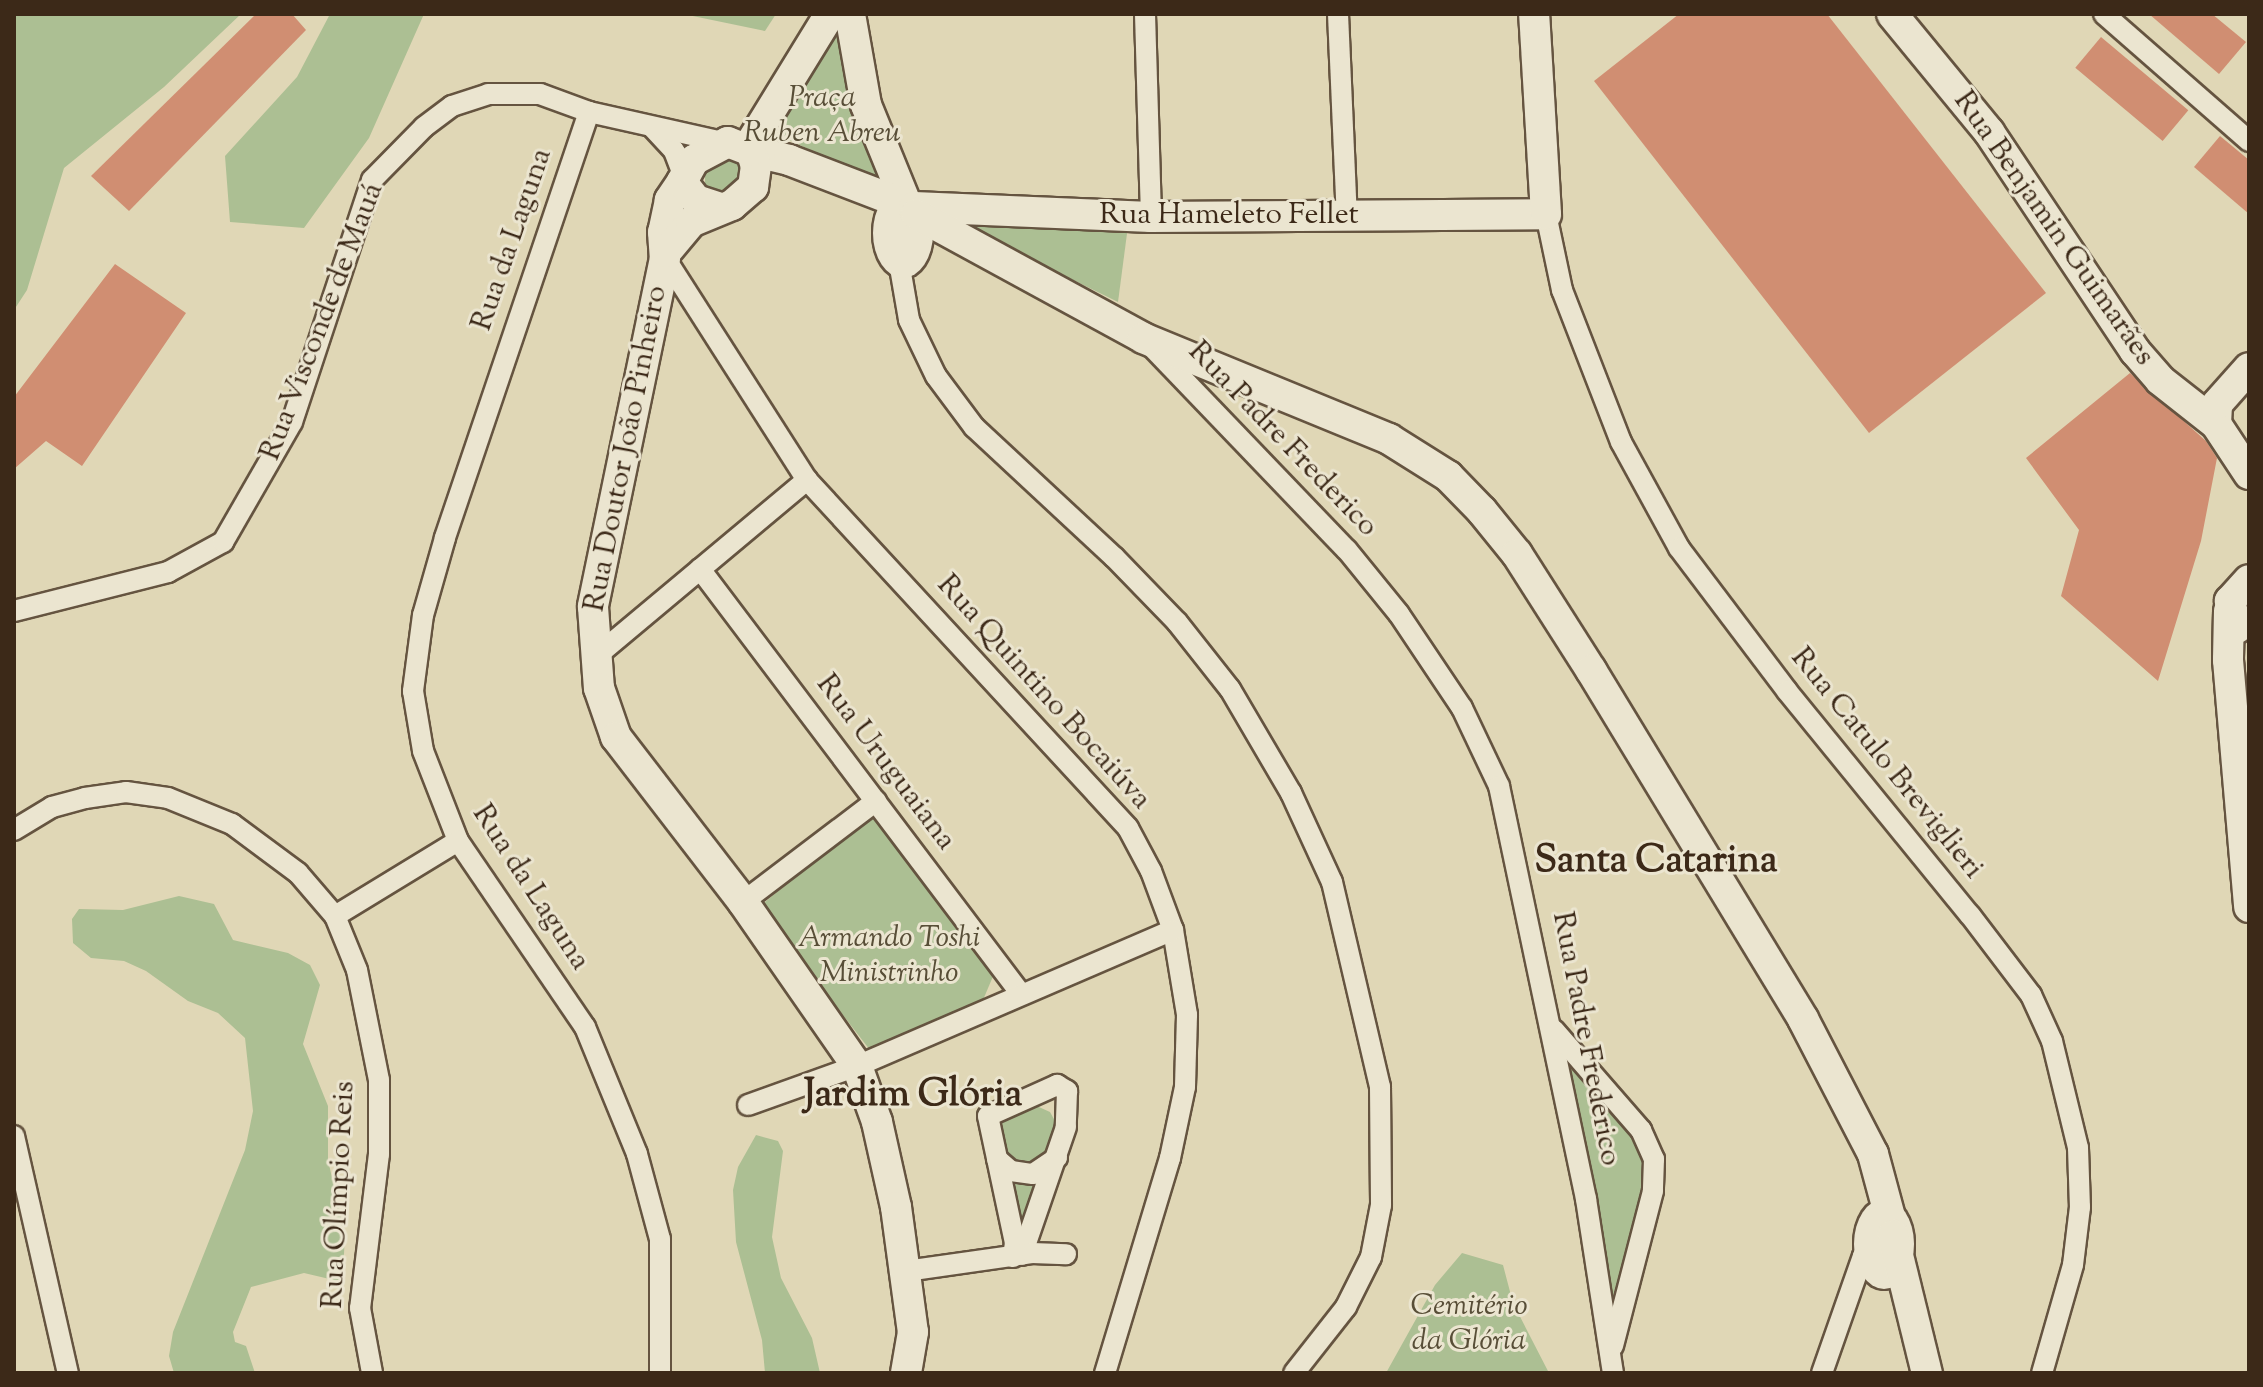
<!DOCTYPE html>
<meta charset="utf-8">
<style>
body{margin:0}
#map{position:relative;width:2263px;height:1387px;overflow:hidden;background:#e0d7b6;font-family:"Sorts Mill Goudy",serif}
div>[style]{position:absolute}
.green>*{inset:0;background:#acbf93}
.building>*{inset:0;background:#d08e72;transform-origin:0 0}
.roads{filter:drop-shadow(2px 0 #655440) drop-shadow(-2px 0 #655440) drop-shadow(0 2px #655440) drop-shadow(0 -2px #655440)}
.street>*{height:20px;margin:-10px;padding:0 10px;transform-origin:10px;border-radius:10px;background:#ebe5d0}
.secondary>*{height:30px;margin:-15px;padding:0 15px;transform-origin:15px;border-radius:15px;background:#ebe5d0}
.secondary>.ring{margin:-15px;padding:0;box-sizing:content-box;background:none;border:30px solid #ebe5d0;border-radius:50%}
span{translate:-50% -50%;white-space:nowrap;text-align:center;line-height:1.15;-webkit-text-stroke:6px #ebe5d0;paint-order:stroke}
.park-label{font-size:30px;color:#584e37;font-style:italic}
.street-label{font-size:30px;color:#3c2918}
.district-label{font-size:38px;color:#3c2918;font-weight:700}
.frame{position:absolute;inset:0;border:16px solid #3c2918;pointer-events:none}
</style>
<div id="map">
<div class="green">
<div style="clip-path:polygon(14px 14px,241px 14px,164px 87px,64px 168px,27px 290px,14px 310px)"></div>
<div style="clip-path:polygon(330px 14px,424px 14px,369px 138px,304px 228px,230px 222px,225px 156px,297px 77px)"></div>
<div style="clip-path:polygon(683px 14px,776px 14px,765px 31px)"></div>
<div style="clip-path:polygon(837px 26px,888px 180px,879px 182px,774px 133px)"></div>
<div style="clip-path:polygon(736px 155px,748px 174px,730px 192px,705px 189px,705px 168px)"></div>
<div style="clip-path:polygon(950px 216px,1128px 226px,1118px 302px,994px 241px)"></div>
<div style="clip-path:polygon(872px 813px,994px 974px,983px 1000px,883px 1049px,870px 1050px,759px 907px)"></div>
<div style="clip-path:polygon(179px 896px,214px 904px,233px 940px,288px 953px,310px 965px,320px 985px,303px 1044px,328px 1106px,328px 1160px,345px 1235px,343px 1272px,338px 1281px,304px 1273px,251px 1287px,233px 1332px,235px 1342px,246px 1346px,255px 1373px,174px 1373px,169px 1356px,173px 1332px,245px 1150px,253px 1111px,245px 1038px,218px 1013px,188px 1001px,146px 971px,124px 961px,91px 958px,73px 943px,72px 919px,79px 909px,123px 910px)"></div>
<div style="clip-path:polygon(1566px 1053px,1635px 1133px,1646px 1161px,1646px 1189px,1612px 1321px)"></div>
<div style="clip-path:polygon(1030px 1103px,1050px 1112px,1060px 1130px,1043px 1167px,1004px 1162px,996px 1123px)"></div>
<div style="clip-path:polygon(756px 1135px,778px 1141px,783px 1151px,772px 1237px,781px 1278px,812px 1338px,820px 1373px,765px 1373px,762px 1340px,736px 1242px,733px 1190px,738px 1167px)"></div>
<div style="clip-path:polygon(1002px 1166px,1044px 1172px,1026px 1245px)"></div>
<div style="clip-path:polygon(1462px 1253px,1503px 1265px,1513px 1303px,1549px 1373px,1386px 1373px,1435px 1285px)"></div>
</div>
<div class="building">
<div style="clip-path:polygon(256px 14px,292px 14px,306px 30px,129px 211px,91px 176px)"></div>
<div style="clip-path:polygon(1679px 14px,1827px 14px,2046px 293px,1869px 433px,1594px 81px)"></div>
<div style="clip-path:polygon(2149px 14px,2212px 14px,2246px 42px,2219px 74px)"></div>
<div style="left:2101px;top:37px;width:114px;height:40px;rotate:40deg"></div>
<div style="clip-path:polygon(2220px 136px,2249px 160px,2249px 214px,2194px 167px)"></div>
<div style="clip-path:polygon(115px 264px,186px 313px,82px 466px,46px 441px,14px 469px,14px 397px)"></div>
<div style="clip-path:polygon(2130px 373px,2206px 441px,2217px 458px,2201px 541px,2158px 681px,2061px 596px,2079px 530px,2026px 458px)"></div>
</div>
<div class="roads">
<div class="street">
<div style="left:1145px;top:14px;width:203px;rotate:88.3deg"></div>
<div style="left:1338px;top:14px;width:203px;rotate:87.5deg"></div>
<div style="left:2104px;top:14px;width:193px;rotate:41.2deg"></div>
<div style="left:589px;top:112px;width:450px;rotate:108.7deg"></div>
<div style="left:445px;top:538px;width:80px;rotate:105.9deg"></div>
<div style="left:423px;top:615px;width:77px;rotate:97.5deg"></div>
<div style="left:413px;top:691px;width:61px;rotate:80.5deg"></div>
<div style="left:423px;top:751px;width:97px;rotate:68.7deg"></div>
<div style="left:458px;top:841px;width:225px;rotate:55.7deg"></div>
<div style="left:585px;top:1027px;width:137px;rotate:67.7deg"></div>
<div style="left:637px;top:1154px;width:88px;rotate:74.9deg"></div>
<div style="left:660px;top:1239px;width:134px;rotate:90deg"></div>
<div style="left:652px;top:127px;width:33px;rotate:47deg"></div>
<div style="left:674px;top:151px;width:25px;rotate:69deg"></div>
<div style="left:1546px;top:214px;width:78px;rotate:78.1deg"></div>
<div style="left:1562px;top:290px;width:163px;rotate:68.8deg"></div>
<div style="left:1621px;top:442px;width:121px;rotate:61.3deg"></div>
<div style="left:1679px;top:548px;width:179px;rotate:52.9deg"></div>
<div style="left:1787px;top:691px;width:289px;rotate:50.8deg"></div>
<div style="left:1970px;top:915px;width:101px;rotate:52.7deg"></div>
<div style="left:2031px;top:995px;width:51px;rotate:65.5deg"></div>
<div style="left:2052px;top:1041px;width:110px;rotate:76.3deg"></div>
<div style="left:2078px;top:1148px;width:59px;rotate:88.1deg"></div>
<div style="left:2080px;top:1207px;width:58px;rotate:96.9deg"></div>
<div style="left:2073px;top:1265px;width:112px;rotate:106deg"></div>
<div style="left:893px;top:227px;width:94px;rotate:80.2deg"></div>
<div style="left:909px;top:320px;width:62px;rotate:64.3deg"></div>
<div style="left:936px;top:376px;width:64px;rotate:53.3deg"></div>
<div style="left:974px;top:427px;width:191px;rotate:42.9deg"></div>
<div style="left:1114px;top:557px;width:91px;rotate:45.9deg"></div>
<div style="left:1177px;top:622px;width:85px;rotate:51.7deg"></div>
<div style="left:1230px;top:689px;width:121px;rotate:59.6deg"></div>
<div style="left:1291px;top:793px;width:98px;rotate:65.3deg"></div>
<div style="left:1332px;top:882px;width:211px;rotate:76.8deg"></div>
<div style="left:1380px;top:1087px;width:118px;rotate:89.5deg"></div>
<div style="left:1381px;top:1205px;width:53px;rotate:100.9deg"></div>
<div style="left:1371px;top:1257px;width:56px;rotate:116.6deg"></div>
<div style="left:1346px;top:1307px;width:84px;rotate:128.2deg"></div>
<div style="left:665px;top:258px;width:264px;rotate:57.4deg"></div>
<div style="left:807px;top:480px;width:473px;rotate:47.3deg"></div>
<div style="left:1128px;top:828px;width:49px;rotate:61.9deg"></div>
<div style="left:1151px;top:871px;width:63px;rotate:69.6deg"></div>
<div style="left:1173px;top:930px;width:86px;rotate:80.6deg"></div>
<div style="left:1187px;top:1015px;width:72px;rotate:91.6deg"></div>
<div style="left:1185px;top:1087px;width:73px;rotate:101.9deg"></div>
<div style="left:1170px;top:1158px;width:225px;rotate:106.8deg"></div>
<div style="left:1152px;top:347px;width:281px;rotate:46.2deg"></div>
<div style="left:1347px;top:550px;width:82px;rotate:50.9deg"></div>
<div style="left:1399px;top:614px;width:113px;rotate:56.2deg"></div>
<div style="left:1462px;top:708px;width:86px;rotate:64.6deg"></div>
<div style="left:1499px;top:786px;width:422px;rotate:78.1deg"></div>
<div style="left:1586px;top:1199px;width:176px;rotate:81.2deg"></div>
<div style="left:700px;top:569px;width:533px;rotate:52.94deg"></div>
<div style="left:14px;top:611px;width:159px;rotate:-14.2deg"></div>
<div style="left:168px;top:572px;width:63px;rotate:-28.6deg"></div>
<div style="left:223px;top:542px;width:138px;rotate:-60.1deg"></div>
<div style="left:292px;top:422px;width:255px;rotate:-71.7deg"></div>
<div style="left:372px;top:180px;width:74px;rotate:-45.5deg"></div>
<div style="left:424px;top:127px;width:35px;rotate:-37deg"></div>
<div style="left:452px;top:106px;width:38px;rotate:-18deg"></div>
<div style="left:488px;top:94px;width:52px"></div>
<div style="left:540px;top:94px;width:52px;rotate:20.2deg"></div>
<div style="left:589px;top:112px;width:137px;rotate:12.6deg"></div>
<div style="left:594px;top:658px;width:278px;rotate:-39.9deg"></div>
<div style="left:14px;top:830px;width:44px;rotate:-31.2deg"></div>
<div style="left:52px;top:807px;width:34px;rotate:-15deg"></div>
<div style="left:85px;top:798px;width:41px;rotate:-8.3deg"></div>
<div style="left:126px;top:792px;width:42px;rotate:8.1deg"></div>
<div style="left:168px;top:798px;width:69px;rotate:22.1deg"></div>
<div style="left:232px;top:824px;width:82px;rotate:36.6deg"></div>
<div style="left:298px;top:873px;width:57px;rotate:49.3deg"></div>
<div style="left:335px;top:916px;width:58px;rotate:67.8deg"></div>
<div style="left:357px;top:970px;width:112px;rotate:78.7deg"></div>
<div style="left:379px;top:1080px;width:74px;rotate:90deg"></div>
<div style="left:379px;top:1154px;width:155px;rotate:97deg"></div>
<div style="left:360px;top:1308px;width:66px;rotate:79.5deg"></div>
<div style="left:743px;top:902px;width:167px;rotate:-37.2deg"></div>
<div style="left:335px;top:916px;width:144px;rotate:-31.4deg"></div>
<div style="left:1554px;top:1030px;width:133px;rotate:49deg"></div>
<div style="left:1641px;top:1130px;width:32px;rotate:66deg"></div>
<div style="left:1654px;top:1159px;width:32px;rotate:92deg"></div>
<div style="left:1653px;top:1191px;width:160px;rotate:104.5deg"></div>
<div style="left:748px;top:1105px;width:116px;rotate:-19.7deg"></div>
<div style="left:857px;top:1066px;width:344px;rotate:-23.3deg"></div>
<div style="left:14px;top:1136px;width:243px;rotate:77.2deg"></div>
<div style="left:997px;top:1159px;width:18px;rotate:41deg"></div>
<div style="left:1011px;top:1171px;width:22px;rotate:8deg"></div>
<div style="left:1033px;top:1174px;width:29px;rotate:-34deg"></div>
<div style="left:1013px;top:1257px;width:14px;rotate:-82deg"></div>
<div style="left:1015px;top:1243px;width:130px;rotate:-102deg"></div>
<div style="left:988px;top:1116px;width:76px;rotate:-24.2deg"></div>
<div style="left:1057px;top:1085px;width:12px;rotate:31deg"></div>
<div style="left:1067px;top:1091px;width:36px;rotate:92deg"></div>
<div style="left:1066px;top:1127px;width:135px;rotate:109deg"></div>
<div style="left:906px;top:1271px;width:127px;rotate:-8.1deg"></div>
<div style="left:1032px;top:1253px;width:34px;rotate:2deg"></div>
<div style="left:1822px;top:1373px;width:124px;rotate:-70.7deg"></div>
<div style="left:1863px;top:1256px;width:21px;rotate:-59deg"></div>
</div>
<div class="secondary">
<div style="left:850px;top:14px;width:92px;rotate:80deg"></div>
<div style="left:866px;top:105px;width:106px;rotate:67.8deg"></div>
<div style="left:1892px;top:14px;width:153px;rotate:50.6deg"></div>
<div style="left:1989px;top:132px;width:263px;rotate:56.3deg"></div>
<div style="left:2135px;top:351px;width:38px;rotate:49deg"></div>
<div style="left:2160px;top:380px;width:71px;rotate:38.2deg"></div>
<div style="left:2216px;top:424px;width:60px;rotate:56.6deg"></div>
<div style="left:747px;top:149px;width:158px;rotate:-58.4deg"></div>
<div style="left:751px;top:151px;width:39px;rotate:13deg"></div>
<div style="left:789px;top:160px;width:120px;rotate:21deg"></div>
<div style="left:682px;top:182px;width:22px;rotate:124deg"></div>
<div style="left:670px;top:200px;width:33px;rotate:102deg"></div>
<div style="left:663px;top:232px;width:26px;rotate:86deg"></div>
<div style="left:665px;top:258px;width:356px;rotate:101.7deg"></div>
<div style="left:593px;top:607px;width:81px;rotate:85.8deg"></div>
<div style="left:599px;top:688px;width:52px;rotate:70.9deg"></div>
<div style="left:616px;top:737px;width:208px;rotate:52.4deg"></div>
<div style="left:743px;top:902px;width:200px;rotate:55.2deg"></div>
<div style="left:857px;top:1066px;width:59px;rotate:70.3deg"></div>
<div style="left:877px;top:1122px;width:87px;rotate:77.4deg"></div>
<div style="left:896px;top:1207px;width:126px;rotate:82.3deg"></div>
<div style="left:913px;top:1332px;width:42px;rotate:99.7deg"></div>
<div class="ring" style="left:888px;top:203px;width:-2px;height:-2px"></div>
<div style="left:914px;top:207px;width:237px;rotate:2.4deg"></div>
<div style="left:1151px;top:217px;width:395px;rotate:-0.4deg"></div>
<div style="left:1546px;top:214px;width:200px;rotate:-93.4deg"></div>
<div style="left:916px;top:214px;width:259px;rotate:28.6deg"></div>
<div style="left:1143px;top:338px;width:266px;rotate:22.3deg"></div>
<div style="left:1389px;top:439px;width:70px;rotate:32.1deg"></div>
<div style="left:1448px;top:476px;width:49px;rotate:45.8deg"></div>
<div style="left:1482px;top:511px;width:55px;rotate:50.9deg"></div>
<div style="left:1517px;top:554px;width:138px;rotate:57.5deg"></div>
<div style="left:1591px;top:670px;width:408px;rotate:58.7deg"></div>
<div style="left:1803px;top:1019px;width:152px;rotate:62.6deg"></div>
<div style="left:1873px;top:1154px;width:65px;rotate:74.9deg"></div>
<div style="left:666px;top:252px;width:39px;rotate:-50deg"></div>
<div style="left:691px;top:222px;width:44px;rotate:-22.5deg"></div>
<div style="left:732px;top:205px;width:28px;rotate:-41deg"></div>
<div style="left:753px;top:187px;width:21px;rotate:-82deg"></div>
<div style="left:756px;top:166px;width:16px;rotate:-108deg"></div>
<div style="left:751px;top:151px;width:25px;rotate:-159deg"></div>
<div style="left:728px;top:142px;width:38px;rotate:152deg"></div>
<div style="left:694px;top:160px;width:25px;rotate:119deg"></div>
<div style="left:682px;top:182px;width:23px;rotate:52deg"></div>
<div style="left:696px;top:200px;width:25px;rotate:18deg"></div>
<div style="left:2216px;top:424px;width:20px;rotate:-87deg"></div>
<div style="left:2217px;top:404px;width:48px;rotate:-48.4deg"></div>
<div style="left:2229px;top:611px;width:49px;rotate:91.2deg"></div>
<div style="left:2228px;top:660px;width:248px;rotate:85.1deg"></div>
<div style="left:2237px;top:628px;width:28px;rotate:-105deg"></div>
<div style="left:2230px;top:601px;width:28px;rotate:-48deg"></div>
<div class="ring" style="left:1869px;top:1214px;width:-4px;height:-4px"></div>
<div style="left:1893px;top:1235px;width:142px;rotate:76.2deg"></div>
</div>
</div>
<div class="park-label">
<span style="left:822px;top:116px">Praça<br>Ruben Abreu</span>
<span style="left:889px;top:956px">Armando Toshi<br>Ministrinho</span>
<span style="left:1469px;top:1324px">Cemitério<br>da Glória</span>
</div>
<div class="street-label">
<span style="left:1229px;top:216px">Rua Hameleto Fellet</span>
<span style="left:2053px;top:229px;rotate:55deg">Rua Benjamin Guimarães</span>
<span style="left:513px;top:240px;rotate:-71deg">Rua da Laguna</span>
<span style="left:323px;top:322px;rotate:-69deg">Rua Visconde de Mauá</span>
<span style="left:1282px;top:440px;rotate:46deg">Rua Padre Frederico</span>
<span style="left:627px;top:449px;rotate:-79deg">Rua Doutor João Pinheiro</span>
<span style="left:1043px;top:693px;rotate:48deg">Rua Quintino Bocaiúva</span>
<span style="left:885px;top:763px;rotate:53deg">Rua Uruguaiana</span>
<span style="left:1886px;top:764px;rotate:51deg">Rua Catulo Breviglieri</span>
<span style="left:530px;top:888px;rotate:57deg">Rua da Laguna</span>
<span style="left:1585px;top:1039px;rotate:79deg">Rua Padre Frederico</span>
<span style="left:340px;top:1195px;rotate:-87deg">Rua Olímpio Reis</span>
</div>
<div class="district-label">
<span style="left:1656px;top:863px">Santa Catarina</span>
<span style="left:913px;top:1097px">Jardim Glória</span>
</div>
<div class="frame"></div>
</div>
